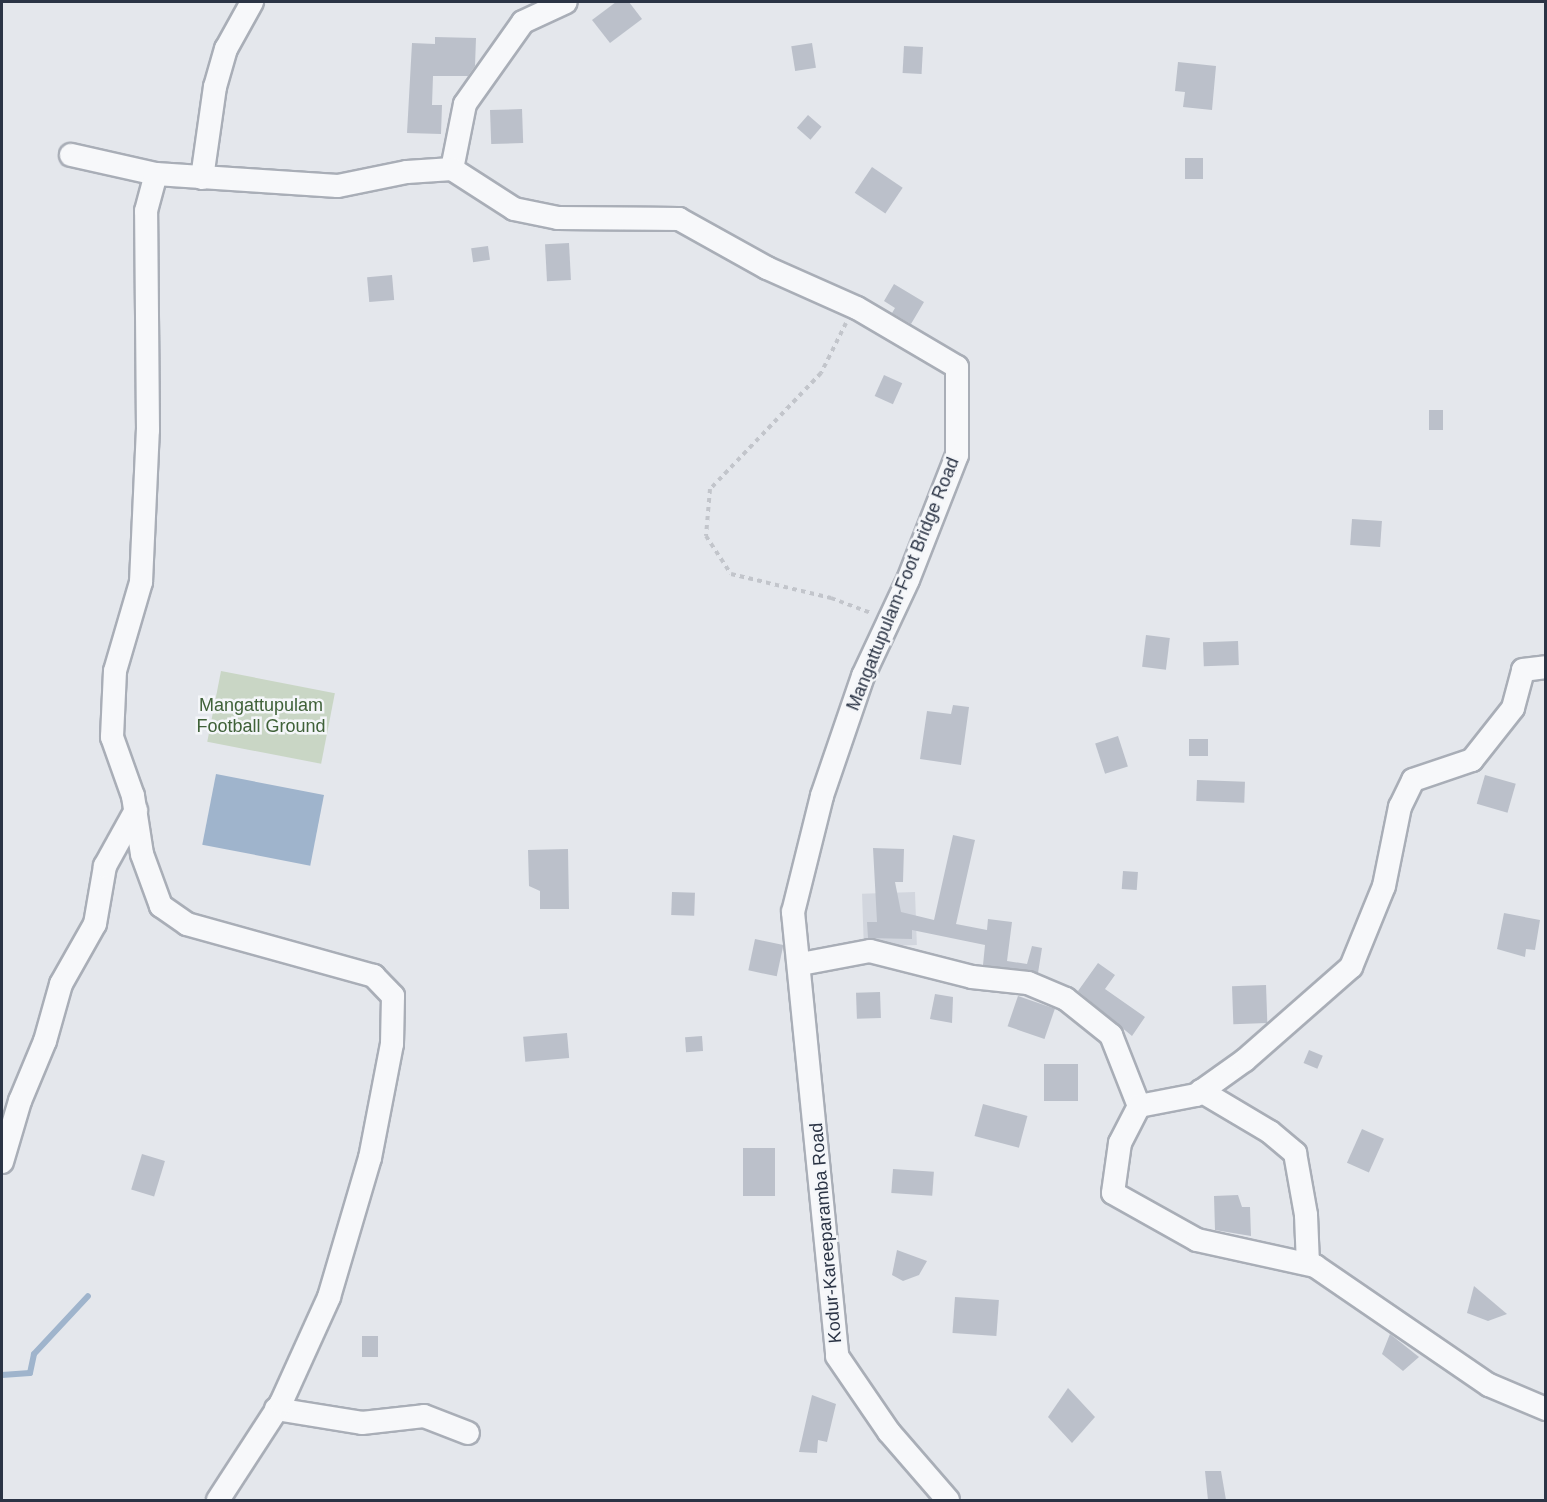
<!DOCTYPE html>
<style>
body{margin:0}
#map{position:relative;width:1547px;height:1502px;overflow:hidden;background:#e4e7ec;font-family:Helvetica,sans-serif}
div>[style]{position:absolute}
.built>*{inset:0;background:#d2d6de;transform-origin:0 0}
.green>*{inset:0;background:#c9d6c5;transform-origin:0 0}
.water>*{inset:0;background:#9fb4cc;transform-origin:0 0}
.stream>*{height:6px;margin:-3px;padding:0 3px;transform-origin:3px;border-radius:3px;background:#9fb4cc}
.building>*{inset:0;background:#bbc0ca;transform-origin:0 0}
.path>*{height:4px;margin-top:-2px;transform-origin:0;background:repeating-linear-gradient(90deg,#c2c5cb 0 4.5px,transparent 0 9px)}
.roads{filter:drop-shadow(2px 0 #a9aeb7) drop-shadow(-2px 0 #a9aeb7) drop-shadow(0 2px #a9aeb7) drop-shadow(0 -2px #a9aeb7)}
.street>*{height:22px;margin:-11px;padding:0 11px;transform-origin:11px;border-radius:11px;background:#f7f8fa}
span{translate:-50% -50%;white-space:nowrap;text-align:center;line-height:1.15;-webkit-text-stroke:5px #f4f6f9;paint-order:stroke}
.street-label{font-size:18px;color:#2b3445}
.park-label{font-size:18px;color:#3f6138}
.frame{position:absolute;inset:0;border:3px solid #2b3445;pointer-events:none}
</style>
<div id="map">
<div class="built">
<div style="left:915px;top:892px;width:53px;height:53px;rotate:88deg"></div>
</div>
<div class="green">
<div style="left:221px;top:671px;width:116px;height:72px;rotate:11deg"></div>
</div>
<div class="water">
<div style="left:216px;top:774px;width:110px;height:72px;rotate:11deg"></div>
</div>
<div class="stream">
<div style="left:2px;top:1375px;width:28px;rotate:-4deg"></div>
<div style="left:30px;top:1373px;width:19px;rotate:-78deg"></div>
<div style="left:34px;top:1354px;width:79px;rotate:-47deg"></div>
</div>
<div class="building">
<div style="clip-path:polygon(616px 2px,629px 2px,642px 19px,610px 43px,592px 20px)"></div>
<div style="clip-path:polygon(435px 37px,476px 38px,475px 66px,468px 76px,433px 76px,432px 105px,442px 105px,441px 134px,407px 133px,412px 43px,435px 44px)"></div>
<div style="left:812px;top:43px;width:25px;height:21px;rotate:81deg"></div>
<div style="left:904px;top:46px;width:19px;height:27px;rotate:3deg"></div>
<div style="clip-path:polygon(1178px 62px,1216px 66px,1212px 110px,1183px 107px,1185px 92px,1175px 91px)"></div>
<div style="left:522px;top:109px;width:34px;height:32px;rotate:88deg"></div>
<div style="left:808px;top:115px;width:18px;height:17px;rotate:41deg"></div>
<div style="left:1185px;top:158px;width:18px;height:21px"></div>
<div style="left:872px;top:167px;width:37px;height:31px;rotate:34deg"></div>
<div style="left:569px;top:243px;width:37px;height:24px;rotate:87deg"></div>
<div style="left:488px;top:246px;width:14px;height:17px;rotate:82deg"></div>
<div style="left:392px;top:275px;width:25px;height:25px;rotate:85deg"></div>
<div style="clip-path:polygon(894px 284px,924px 302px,911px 324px,892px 313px,895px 308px,884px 301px)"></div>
<div style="left:884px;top:375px;width:20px;height:23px;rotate:24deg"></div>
<div style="left:1429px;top:410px;width:14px;height:20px"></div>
<div style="left:1352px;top:519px;width:30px;height:26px;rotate:4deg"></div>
<div style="left:1146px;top:635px;width:24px;height:32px;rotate:7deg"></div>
<div style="left:1238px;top:641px;width:24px;height:35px;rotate:88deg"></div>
<div style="clip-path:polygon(953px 705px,969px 707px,961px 765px,920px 759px,927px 711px,951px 714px)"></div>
<div style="left:1118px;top:736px;width:32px;height:24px;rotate:72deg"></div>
<div style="left:1189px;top:739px;width:19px;height:17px"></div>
<div style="left:1485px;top:775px;width:32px;height:30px;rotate:16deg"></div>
<div style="left:1197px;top:780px;width:48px;height:21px;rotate:2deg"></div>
<div style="clip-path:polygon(953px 835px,975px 840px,956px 924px,987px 930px,988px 919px,1012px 922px,1007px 961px,1027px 964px,1032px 946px,1042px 948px,1038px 973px,983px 965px,985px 945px,912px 930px,912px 939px,868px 938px,867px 922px,877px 922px,873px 848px,904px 849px,903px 882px,895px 882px,901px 912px,934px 920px)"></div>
<div style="clip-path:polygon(568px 849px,569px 909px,540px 909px,540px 891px,529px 886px,528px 850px)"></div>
<div style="left:1123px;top:871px;width:15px;height:18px;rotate:4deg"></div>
<div style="left:672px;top:892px;width:23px;height:23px;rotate:2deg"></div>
<div style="clip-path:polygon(1504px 913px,1540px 920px,1535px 950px,1526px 949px,1525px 957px,1497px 949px)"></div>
<div style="left:755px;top:939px;width:29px;height:32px;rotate:12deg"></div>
<div style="clip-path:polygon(1098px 963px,1115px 975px,1105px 989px,1145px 1017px,1132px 1036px,1078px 991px)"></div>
<div style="left:1266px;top:985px;width:38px;height:34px;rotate:88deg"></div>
<div style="left:880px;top:992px;width:26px;height:24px;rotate:88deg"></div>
<div style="clip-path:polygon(935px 994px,953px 997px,952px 1023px,930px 1019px)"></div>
<div style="left:1018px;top:996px;width:39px;height:32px;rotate:19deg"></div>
<div style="left:567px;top:1033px;width:25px;height:44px;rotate:85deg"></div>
<div style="left:702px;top:1036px;width:15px;height:17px;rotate:86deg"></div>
<div style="left:1309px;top:1050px;width:15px;height:14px;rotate:23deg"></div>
<div style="left:1044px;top:1064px;width:34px;height:37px"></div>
<div style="left:983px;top:1104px;width:46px;height:33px;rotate:15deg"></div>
<div style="left:1362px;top:1129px;width:24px;height:37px;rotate:24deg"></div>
<div style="left:743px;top:1148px;width:32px;height:48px"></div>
<div style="left:142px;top:1154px;width:24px;height:37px;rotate:17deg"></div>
<div style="left:893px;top:1169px;width:41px;height:24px;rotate:4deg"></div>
<div style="clip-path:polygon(1238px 1195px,1242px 1207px,1250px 1207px,1251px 1236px,1215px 1230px,1214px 1196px)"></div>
<div style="clip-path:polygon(897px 1250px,927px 1261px,919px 1275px,903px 1281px,892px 1275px)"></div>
<div style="clip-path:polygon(1474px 1286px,1507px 1314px,1488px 1321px,1467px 1313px)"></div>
<div style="left:955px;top:1297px;width:44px;height:36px;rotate:4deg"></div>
<div style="clip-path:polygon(1390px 1334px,1419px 1357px,1403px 1371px,1382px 1354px)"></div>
<div style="left:362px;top:1336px;width:16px;height:21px"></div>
<div style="clip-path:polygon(1068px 1388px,1095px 1417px,1072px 1443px,1048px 1417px)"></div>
<div style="clip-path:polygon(812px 1395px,836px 1404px,827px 1442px,818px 1440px,817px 1453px,799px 1452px)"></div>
<div style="clip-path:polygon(1205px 1471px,1221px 1471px,1226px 1500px,1208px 1500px)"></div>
</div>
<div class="path">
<div style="left:846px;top:323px;width:56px;rotate:116.6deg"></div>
<div style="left:821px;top:373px;width:161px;rotate:133.7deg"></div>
<div style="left:710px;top:489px;width:47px;rotate:94.9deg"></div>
<div style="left:706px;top:536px;width:45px;rotate:56.7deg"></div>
<div style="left:731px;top:574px;width:103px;rotate:13.5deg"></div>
<div style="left:831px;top:598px;width:43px;rotate:20.6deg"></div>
</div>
<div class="roads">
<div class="street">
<div style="left:71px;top:155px;width:87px;rotate:12.6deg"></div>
<div style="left:452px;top:169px;width:66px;rotate:-78.7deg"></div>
<div style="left:465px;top:104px;width:100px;rotate:-54.7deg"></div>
<div style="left:523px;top:22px;width:47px;rotate:-24.9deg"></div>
<div style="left:202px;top:178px;width:92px;rotate:-81.9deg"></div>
<div style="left:215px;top:87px;width:40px;rotate:-74deg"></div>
<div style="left:226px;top:49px;width:54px;rotate:-61deg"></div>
<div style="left:801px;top:964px;width:70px;rotate:-10.7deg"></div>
<div style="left:870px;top:951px;width:105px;rotate:14.3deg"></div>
<div style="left:972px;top:977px;width:56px;rotate:6.1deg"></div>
<div style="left:1028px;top:983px;width:41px;rotate:22.8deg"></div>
<div style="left:1066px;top:999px;width:58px;rotate:38.7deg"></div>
<div style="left:1111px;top:1035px;width:76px;rotate:68.5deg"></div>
<div style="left:1201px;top:1091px;width:80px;rotate:30.7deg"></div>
<div style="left:1270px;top:1132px;width:33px;rotate:40deg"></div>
<div style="left:1295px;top:1153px;width:63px;rotate:79.9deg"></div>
<div style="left:1306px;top:1215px;width:49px;rotate:87.7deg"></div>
<div style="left:1139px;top:1106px;width:58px;rotate:-10.9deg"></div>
<div style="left:1196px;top:1095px;width:60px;rotate:-35.5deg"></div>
<div style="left:1245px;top:1060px;width:141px;rotate:-41.3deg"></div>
<div style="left:1351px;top:967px;width:87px;rotate:-67.8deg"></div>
<div style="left:1384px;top:886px;width:81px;rotate:-78.6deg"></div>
<div style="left:1400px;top:807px;width:30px;rotate:-64deg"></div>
<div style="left:1413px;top:780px;width:62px;rotate:-18.7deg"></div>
<div style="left:1472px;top:760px;width:66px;rotate:-51.7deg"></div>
<div style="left:1513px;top:708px;width:39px;rotate:-75deg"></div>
<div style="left:1523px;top:670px;width:23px;rotate:-7deg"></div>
<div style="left:1139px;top:1106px;width:42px;rotate:117.2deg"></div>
<div style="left:1120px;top:1143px;width:50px;rotate:98deg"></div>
<div style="left:1113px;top:1193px;width:96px;rotate:29.2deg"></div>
<div style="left:1197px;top:1240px;width:121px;rotate:12.4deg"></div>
<div style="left:1315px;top:1266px;width:211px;rotate:34.4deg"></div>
<div style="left:1489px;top:1385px;width:62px;rotate:22.8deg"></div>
<div style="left:2px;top:1162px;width:64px;rotate:-73.6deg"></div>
<div style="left:20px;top:1101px;width:65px;rotate:-67.4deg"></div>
<div style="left:45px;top:1041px;width:59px;rotate:-74.3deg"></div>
<div style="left:61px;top:984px;width:69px;rotate:-60.5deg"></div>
<div style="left:95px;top:924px;width:59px;rotate:-80.2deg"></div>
<div style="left:105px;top:866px;width:64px;rotate:-61deg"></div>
<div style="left:276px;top:1409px;width:87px;rotate:9.2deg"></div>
<div style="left:362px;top:1423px;width:62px;rotate:-6.4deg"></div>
<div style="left:424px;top:1416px;width:47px;rotate:21.1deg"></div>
<div style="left:218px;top:1500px;width:116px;rotate:-57deg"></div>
<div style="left:281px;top:1403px;width:116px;rotate:-65.6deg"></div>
<div style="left:329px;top:1297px;width:145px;rotate:-73.6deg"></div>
<div style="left:370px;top:1158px;width:116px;rotate:-79.1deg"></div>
<div style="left:392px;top:1044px;width:48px;rotate:-88.8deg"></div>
<div style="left:393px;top:996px;width:28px;rotate:-134deg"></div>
<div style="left:374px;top:976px;width:194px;rotate:-164.5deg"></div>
<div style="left:187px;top:924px;width:32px;rotate:-145deg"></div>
<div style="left:161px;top:906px;width:55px;rotate:-110.1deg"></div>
<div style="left:142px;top:854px;width:59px;rotate:-98.8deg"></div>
<div style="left:133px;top:796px;width:63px;rotate:-109.6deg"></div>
<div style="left:112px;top:737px;width:66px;rotate:-87.4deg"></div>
<div style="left:115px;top:671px;width:93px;rotate:-73.7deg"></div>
<div style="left:141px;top:582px;width:152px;rotate:-87.4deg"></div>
<div style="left:148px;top:430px;width:219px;rotate:-90.5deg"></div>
<div style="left:146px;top:211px;width:38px;rotate:-75deg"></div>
<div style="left:156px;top:174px;width:182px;rotate:3.8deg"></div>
<div style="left:338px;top:186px;width:70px;rotate:-11.5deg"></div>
<div style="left:407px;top:172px;width:45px;rotate:-3.8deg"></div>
<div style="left:452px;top:169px;width:74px;rotate:32.8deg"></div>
<div style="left:514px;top:209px;width:45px;rotate:11.6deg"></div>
<div style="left:558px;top:218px;width:121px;rotate:0.5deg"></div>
<div style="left:679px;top:219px;width:101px;rotate:29.1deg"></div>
<div style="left:767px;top:268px;width:98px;rotate:24deg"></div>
<div style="left:857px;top:308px;width:116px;rotate:30.5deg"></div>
<div style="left:957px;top:367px;width:88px;rotate:90deg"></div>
<div style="left:957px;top:455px;width:134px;rotate:111.4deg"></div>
<div style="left:908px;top:580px;width:106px;rotate:115.1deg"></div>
<div style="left:863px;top:676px;width:127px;rotate:108.9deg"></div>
<div style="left:822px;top:796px;width:120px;rotate:104deg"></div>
<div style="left:793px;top:912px;width:446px;rotate:84.3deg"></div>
<div style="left:837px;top:1356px;width:92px;rotate:55.6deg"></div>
<div style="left:889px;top:1432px;width:90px;rotate:49.1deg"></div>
</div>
</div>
<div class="street-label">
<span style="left:903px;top:584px;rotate:-68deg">Mangattupulam-Foot Bridge Road</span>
<span style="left:826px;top:1233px;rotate:-95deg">Kodur-Kareeparamba Road</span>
</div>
<div class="park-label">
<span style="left:261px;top:716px">Mangattupulam<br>Football Ground</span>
</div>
<div class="frame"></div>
</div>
